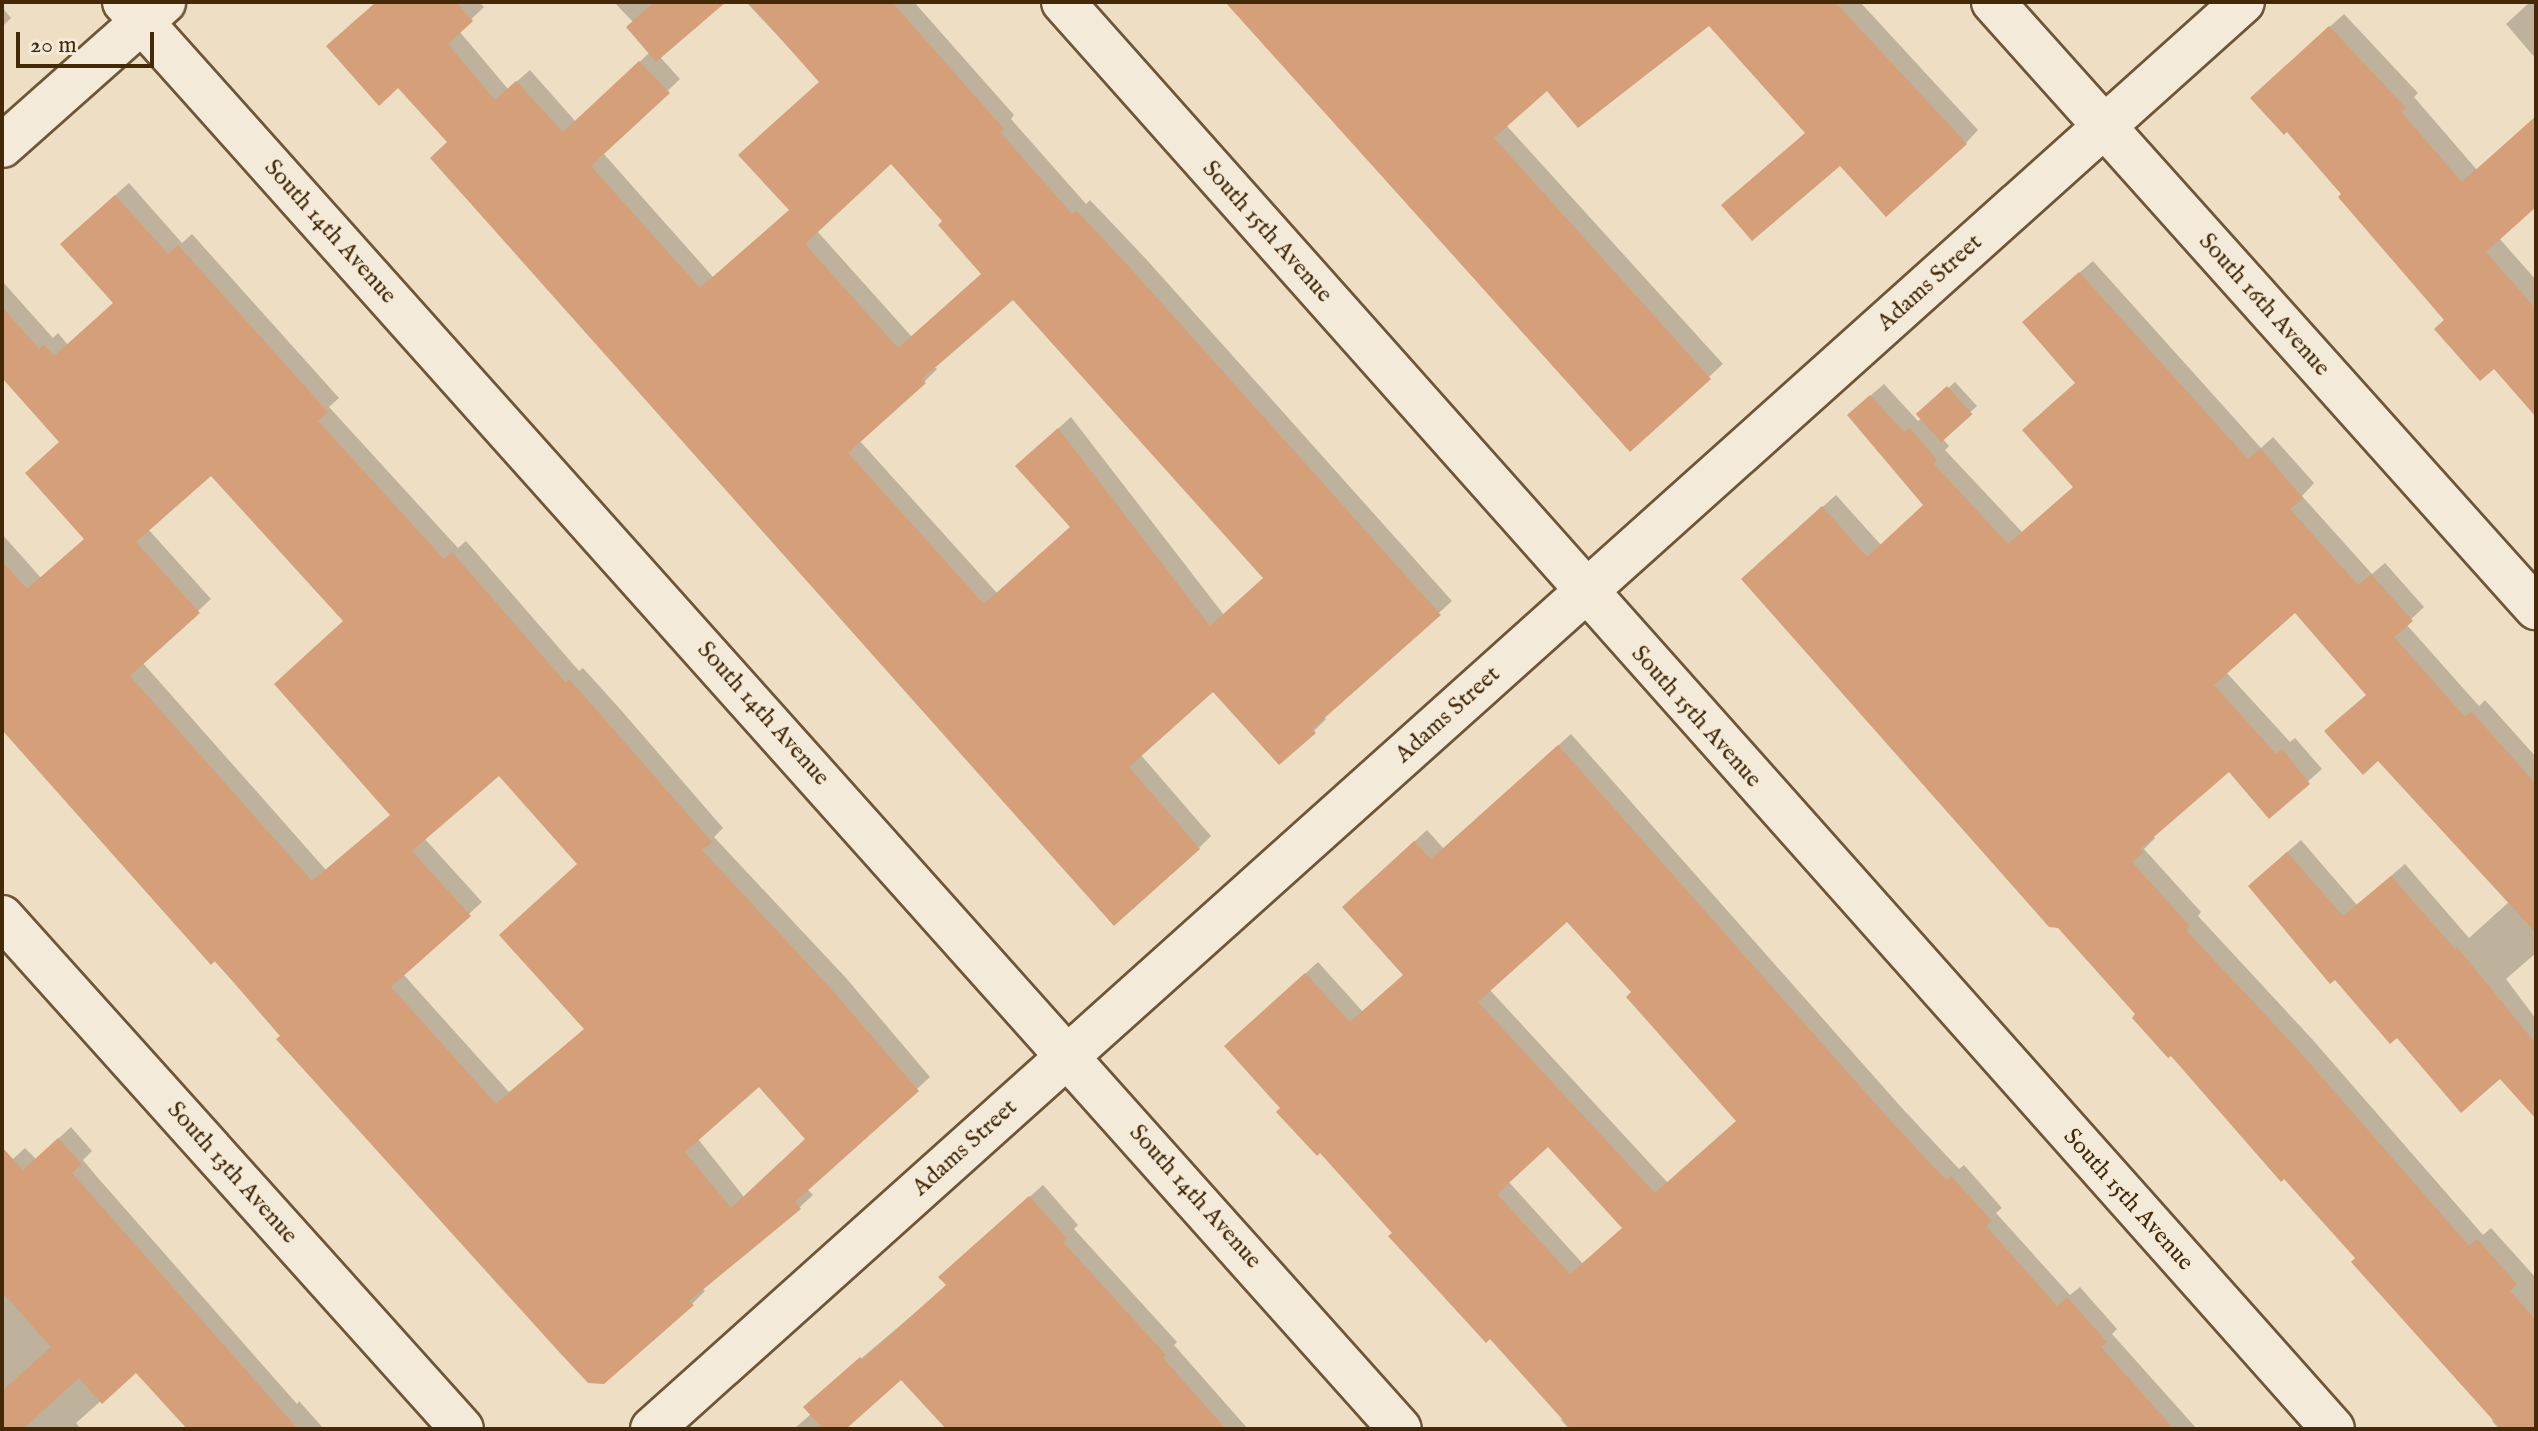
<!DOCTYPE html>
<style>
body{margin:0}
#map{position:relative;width:2538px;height:1431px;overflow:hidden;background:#eedfc4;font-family:"IM FELL English",serif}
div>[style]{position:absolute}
.shadow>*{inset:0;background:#0003}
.building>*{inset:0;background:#d49f79;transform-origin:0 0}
.roads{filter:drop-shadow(2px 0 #6e5637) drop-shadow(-2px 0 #6e5637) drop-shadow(0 2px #6e5637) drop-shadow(0 -2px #6e5637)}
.street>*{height:42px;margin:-21px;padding:0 21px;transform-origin:21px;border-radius:21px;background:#f4ead9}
span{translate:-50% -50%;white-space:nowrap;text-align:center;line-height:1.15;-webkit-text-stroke:6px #f4ead9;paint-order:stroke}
.street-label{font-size:24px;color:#432908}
.frame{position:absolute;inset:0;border:4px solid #432908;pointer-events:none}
.scale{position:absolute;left:16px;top:32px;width:138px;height:36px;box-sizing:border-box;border:4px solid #432908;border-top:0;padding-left:10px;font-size:24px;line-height:28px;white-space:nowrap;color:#432908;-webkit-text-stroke:6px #f4ead9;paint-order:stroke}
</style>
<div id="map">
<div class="shadow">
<div style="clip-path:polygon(evenodd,378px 2px,479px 2px,484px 7px,459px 31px,508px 89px,530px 70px,576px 122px,650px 52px,633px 22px,614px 2px,723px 2px,660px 57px,680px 79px,603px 153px,713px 277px,791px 210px,821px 82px,746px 2px,914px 2px,1014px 115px,1011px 119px,1086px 204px,1090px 200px,1146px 259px,1452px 601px,1324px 716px,1326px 719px,1314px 731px,1214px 689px,1140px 754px,1211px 836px,1199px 848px,449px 142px,378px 2px,891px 161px,945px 221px,983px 273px,912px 337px,817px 231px,891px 161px,378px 2px,1013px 297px,1266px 578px,1224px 615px,1071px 417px,1030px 454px,1072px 526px,997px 593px,859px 440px,924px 382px,937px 369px,933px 366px,1013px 297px)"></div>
<div style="clip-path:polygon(1229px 2px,1860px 2px,1978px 130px,1966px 143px,1807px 132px,1709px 23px,1547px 88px,1506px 125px,1723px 364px,1630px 449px)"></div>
<div style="clip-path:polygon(2530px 2px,2536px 2px,2536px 59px,2506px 24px)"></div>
<div style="clip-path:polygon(2px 7px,11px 18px,2px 27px)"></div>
<div style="clip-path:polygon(2344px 14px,2418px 93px,2414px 97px,2477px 170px,2536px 117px,2536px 174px,2499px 238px,2536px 280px,2536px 416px,2494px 366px,2446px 320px,2266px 84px)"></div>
<div style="clip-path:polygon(evenodd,129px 183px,182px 243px,192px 234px,339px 398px,329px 407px,458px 548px,466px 541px,579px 671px,583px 668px,620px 709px,723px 828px,714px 837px,846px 978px,930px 1077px,807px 1189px,813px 1195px,800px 1207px,702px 1288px,705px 1291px,692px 1304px,283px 1036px,2px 729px,2px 534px,41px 578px,86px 538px,61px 441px,2px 375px,2px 281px,53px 338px,58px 333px,68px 345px,115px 303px,75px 231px,129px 183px,211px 473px,346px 621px,392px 814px,326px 870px,142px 662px,211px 599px,148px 529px,211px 473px,129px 183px,499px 773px,580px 863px,586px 1028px,509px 1092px,403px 974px,482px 902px,424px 838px,499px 773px,129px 183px,759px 1084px,808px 1138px,744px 1197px,698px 1139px,759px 1084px)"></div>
<div style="clip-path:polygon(2093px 261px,2261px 448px,2273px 437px,2314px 483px,2302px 496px,2372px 574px,2385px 563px,2424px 607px,2406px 624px,2479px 706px,2485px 700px,2536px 757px,2536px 953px,2506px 979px,2536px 1019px,2536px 1116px,2500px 1076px,2263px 873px,2301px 840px,2357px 905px,2405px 864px,2469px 938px,2510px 901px,2368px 694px,2295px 610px,2226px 672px,2290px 742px,2295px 738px,2322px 769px,2269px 816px,2229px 770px,2153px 835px,2155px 838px,2144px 849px,2201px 912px,2198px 916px,2312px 1039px,2483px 1235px,2491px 1228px,2536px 1278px,2536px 1429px,2499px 1429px,2492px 1421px,2494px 1418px,2357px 1258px,2171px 1053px,1756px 566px,1836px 495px,1881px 545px,1925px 505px,1863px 402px,1884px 384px,1918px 421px,1922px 418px,1918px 415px,1955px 382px,1977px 406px,1942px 438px,1949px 446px,1945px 450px,2022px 532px,2075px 487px,2077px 382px,2037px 309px)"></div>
<div style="clip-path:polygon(evenodd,1571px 734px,1901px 1107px,1959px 1169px,1964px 1165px,2002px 1208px,1996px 1213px,2070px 1295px,2080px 1287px,2117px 1329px,2112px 1334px,2197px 1429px,1569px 1429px,1561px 1420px,1563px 1417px,1283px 1108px,1239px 1034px,1318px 962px,1363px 1012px,1405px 974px,1356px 895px,1427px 830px,1444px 849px,1571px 734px,1567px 919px,1633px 992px,1738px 1120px,1668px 1183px,1489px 989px,1567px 919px,1571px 734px,1548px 1144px,1624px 1227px,1583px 1264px,1508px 1181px,1548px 1144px)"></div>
<div style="clip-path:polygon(71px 1127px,92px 1151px,83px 1160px,98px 1178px,297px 1404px,299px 1401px,324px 1429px,189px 1429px,136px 1370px,76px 1423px,81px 1429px,2px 1429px,2px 1169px,25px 1148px,36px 1159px)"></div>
<div style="clip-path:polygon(1043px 1185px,1078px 1225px,1074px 1229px,1177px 1342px,1174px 1345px,1248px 1429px,947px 1429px,901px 1377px,843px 1429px,794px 1429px,811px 1414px,818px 1395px,948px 1285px,953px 1265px)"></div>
</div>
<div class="building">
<div style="clip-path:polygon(evenodd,376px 2px,456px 2px,473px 21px,448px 44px,495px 100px,516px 81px,563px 132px,639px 61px,670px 93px,591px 166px,700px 288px,789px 210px,738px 155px,819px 82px,748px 2px,892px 2px,1004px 129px,1000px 132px,1072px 214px,1077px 211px,1133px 271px,1441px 615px,1312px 729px,1316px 733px,1279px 765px,1213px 692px,1129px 767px,1200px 849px,1114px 926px,430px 158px,447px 142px,398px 88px,379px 106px,326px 46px,376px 2px,891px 164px,942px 221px,938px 225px,981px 274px,898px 348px,805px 244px,891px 164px,376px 2px,1013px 300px,1263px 578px,1210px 626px,1058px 428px,1015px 466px,1070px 527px,984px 604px,848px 453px,926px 383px,922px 379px,1013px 300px)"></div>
<div style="clip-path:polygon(654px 2px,726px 2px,656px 62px,626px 27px)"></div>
<div style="clip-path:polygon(1225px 2px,1835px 2px,1967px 144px,1886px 217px,1840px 166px,1752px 241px,1721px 205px,1805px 133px,1709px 26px,1578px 128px,1547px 91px,1494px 138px,1711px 379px,1630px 452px)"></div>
<div style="clip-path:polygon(2329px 26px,2406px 108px,2401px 112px,2462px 182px,2536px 116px,2536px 207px,2486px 252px,2536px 309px,2536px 417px,2494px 369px,2480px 381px,2434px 329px,2444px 320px,2338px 197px,2341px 194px,2287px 132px,2284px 135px,2250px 98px)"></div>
<div style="clip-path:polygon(evenodd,115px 195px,168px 254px,178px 245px,328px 412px,318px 421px,444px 559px,452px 552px,566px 683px,569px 679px,607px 722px,712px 842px,702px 850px,833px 991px,919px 1091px,795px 1202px,801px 1209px,689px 1301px,694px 1305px,604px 1384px,588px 1383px,560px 1353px,276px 1039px,280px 1036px,215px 961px,211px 965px,2px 730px,2px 561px,27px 589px,84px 539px,25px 473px,59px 442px,2px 378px,2px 307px,39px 349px,44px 345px,54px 356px,113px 303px,60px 244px,115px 195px,211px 476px,343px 621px,274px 684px,390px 815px,312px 881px,130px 676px,200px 613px,136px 542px,211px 476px,115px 195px,499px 776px,577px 864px,499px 935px,584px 1029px,496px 1104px,391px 987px,471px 916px,412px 851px,499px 776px,115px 195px,759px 1087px,805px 1139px,731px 1208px,685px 1152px,759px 1087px)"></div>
<div style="clip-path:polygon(2079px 272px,2248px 459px,2260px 448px,2303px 498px,2290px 509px,2358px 585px,2371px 574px,2413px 621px,2394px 637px,2465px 717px,2471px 711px,2536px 784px,2536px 933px,2378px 761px,2363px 775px,2324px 731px,2366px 695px,2295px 613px,2214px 685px,2276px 754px,2282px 749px,2310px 784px,2269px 819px,2229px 772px,2140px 849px,2144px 852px,2132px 862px,2190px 926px,2186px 930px,2300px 1052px,2469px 1246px,2477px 1239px,2517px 1284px,2510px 1291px,2536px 1320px,2536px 1429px,2501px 1429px,2351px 1262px,2355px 1258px,2284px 1179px,2281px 1182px,2171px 1056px,2168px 1058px,2132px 1018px,2135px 1014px,2058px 928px,2049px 927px,1741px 579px,1822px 506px,1867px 557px,1923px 505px,1847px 415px,1870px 395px,1904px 432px,1910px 428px,1937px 460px,1934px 464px,2008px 544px,2073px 487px,2022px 430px,2075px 383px,2022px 322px)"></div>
<div style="left:1947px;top:386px;width:38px;height:42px;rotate:48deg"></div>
<div style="clip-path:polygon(evenodd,1558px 745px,1889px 1119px,1946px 1180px,1951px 1176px,1992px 1221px,1986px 1226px,2057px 1306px,2067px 1297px,2107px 1342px,2101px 1347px,2174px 1429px,1571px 1429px,1490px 1339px,1486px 1343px,1388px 1236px,1392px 1233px,1320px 1153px,1317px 1156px,1276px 1112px,1280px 1108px,1224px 1046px,1305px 973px,1350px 1022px,1403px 975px,1342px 907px,1414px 841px,1431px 859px,1558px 745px,1567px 922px,1631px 992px,1626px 997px,1736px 1121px,1655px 1193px,1478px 1002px,1567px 922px,1558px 745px,1548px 1147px,1622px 1228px,1570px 1274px,1497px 1194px,1548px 1147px)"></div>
<div style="clip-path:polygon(2287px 852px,2343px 916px,2391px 876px,2455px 949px,2457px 947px,2536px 1044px,2536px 1119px,2500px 1079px,2461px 1113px,2397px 1038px,2390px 1044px,2335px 980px,2330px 984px,2248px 886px)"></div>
<div style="clip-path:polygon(58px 1138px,82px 1164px,72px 1173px,298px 1429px,187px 1429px,136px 1373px,102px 1404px,79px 1378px,23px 1429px,2px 1429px,2px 1391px,51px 1347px,2px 1292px,2px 1147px,23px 1170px)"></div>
<div style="clip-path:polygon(1029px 1196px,1067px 1238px,1063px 1242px,1166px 1355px,1163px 1358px,1226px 1429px,946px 1429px,901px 1380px,846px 1429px,823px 1429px,803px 1407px,860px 1357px,862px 1360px,946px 1285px,938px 1277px)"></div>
</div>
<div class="roads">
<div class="street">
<div style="left:124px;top:2px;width:1914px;rotate:48.2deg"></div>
<div style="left:1063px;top:2px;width:1910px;rotate:48.33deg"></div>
<div style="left:1993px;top:2px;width:814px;rotate:48.14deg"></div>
<div style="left:2px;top:146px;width:217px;rotate:-41.6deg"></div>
<div style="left:2px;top:917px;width:688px;rotate:48.06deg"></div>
<div style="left:652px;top:1429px;width:2137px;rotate:-41.89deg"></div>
</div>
</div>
<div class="street-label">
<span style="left:330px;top:232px;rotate:48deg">South 14th Avenue</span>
<span style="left:1267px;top:232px;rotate:48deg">South 15th Avenue</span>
<span style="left:1930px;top:283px;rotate:-42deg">Adams Street</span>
<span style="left:2264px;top:305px;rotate:48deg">South 16th Avenue</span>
<span style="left:763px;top:714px;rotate:48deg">South 14th Avenue</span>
<span style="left:1448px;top:715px;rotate:-42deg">Adams Street</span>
<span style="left:1696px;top:717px;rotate:48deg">South 15th Avenue</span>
<span style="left:965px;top:1148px;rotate:-42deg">Adams Street</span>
<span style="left:232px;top:1173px;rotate:48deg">South 13th Avenue</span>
<span style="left:1195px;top:1197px;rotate:48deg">South 14th Avenue</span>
<span style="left:2128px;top:1200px;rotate:48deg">South 15th Avenue</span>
</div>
<div class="frame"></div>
<div class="scale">20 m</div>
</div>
